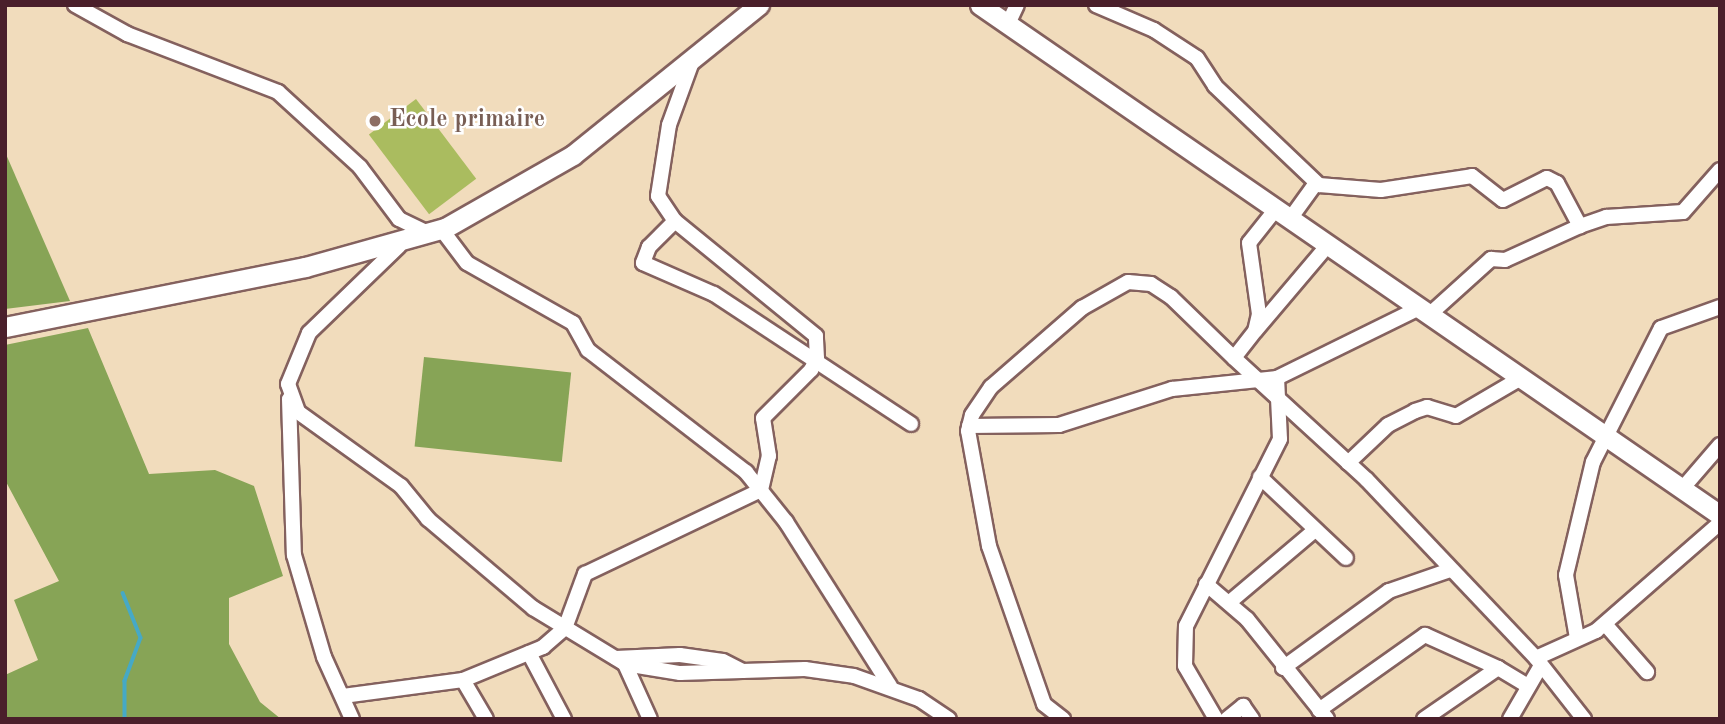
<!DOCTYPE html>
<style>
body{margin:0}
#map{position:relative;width:1725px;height:724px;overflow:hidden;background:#f1dcbc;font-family:"Old Standard TT",serif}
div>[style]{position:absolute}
.green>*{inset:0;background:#aabc5f;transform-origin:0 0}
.forest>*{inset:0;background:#87a456;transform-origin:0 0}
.stream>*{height:3.5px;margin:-1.75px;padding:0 1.75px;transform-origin:1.75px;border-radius:1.75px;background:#46a9c6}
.roads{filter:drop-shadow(2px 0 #84615e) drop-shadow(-2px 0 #84615e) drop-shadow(0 2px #84615e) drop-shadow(0 -2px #84615e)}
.street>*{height:14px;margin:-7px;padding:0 7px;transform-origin:7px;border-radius:7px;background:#fff}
.secondary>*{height:19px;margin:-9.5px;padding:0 9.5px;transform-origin:9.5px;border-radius:9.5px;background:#fff}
.dots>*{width:19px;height:19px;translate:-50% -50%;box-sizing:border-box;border:4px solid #fff;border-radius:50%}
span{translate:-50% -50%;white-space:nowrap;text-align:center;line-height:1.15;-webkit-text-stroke:5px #fff;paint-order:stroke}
.education-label{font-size:24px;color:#785e54;font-weight:700}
.left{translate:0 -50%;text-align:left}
.frame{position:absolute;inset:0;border:7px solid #4a1f2b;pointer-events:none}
</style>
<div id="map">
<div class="green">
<div style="left:416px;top:99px;width:100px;height:59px;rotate:53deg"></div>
</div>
<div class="forest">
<div style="clip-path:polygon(5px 152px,70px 301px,5px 309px)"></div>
<div style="clip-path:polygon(88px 328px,149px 474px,215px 470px,254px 486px,283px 576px,229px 598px,229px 644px,260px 702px,281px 719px,5px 719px,5px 675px,38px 660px,14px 600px,59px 581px,5px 480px,5px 345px)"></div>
<div style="left:424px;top:357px;width:148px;height:90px;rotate:6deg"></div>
</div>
<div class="stream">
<div style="left:123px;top:593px;width:48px;rotate:68.2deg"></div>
<div style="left:141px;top:638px;width:46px;rotate:110.4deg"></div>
<div style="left:125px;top:681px;width:38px;rotate:90deg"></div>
</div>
<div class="roads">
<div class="street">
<div style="left:75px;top:5px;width:60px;rotate:29.1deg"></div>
<div style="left:127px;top:34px;width:162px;rotate:21deg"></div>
<div style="left:278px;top:92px;width:111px;rotate:42.4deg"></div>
<div style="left:360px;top:167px;width:65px;rotate:53.1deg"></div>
<div style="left:399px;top:219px;width:34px;rotate:26deg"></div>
<div style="left:1096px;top:5px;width:63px;rotate:23.3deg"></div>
<div style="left:1154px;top:30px;width:51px;rotate:33.1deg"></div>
<div style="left:1197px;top:58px;width:33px;rotate:57deg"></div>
<div style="left:1215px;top:86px;width:144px;rotate:43.6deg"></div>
<div style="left:1319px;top:185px;width:62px;rotate:4.6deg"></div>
<div style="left:1381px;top:190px;width:92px;rotate:-8.7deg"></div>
<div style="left:1472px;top:176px;width:39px;rotate:38deg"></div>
<div style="left:1503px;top:200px;width:49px;rotate:-26.6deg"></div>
<div style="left:1547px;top:178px;width:11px;rotate:27deg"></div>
<div style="left:1557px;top:183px;width:49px;rotate:61.9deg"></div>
<div style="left:1580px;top:226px;width:28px;rotate:-19deg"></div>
<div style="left:1606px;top:217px;width:77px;rotate:-3.7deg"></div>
<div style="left:1683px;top:212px;width:56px;rotate:-48.6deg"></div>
<div style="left:1008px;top:24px;width:21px;rotate:-65deg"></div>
<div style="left:693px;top:59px;width:70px;rotate:110deg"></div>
<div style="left:669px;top:125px;width:72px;rotate:98.8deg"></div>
<div style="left:658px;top:196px;width:30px;rotate:56deg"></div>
<div style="left:675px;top:221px;width:37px;rotate:135deg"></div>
<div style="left:649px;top:247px;width:17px;rotate:111deg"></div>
<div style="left:643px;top:263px;width:77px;rotate:23.6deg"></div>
<div style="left:714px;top:294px;width:236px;rotate:33.4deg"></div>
<div style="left:1276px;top:209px;width:43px;rotate:128.5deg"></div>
<div style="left:1249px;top:243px;width:72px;rotate:82deg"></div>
<div style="left:1259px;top:314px;width:17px;rotate:103deg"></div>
<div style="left:1255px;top:331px;width:34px;rotate:128deg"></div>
<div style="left:1234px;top:358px;width:180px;rotate:42.5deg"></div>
<div style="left:1367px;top:480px;width:245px;rotate:46.5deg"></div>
<div style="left:1536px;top:658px;width:78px;rotate:51.8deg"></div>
<div style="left:1290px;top:219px;width:44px;rotate:-54.2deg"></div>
<div style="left:442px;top:230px;width:41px;rotate:52.9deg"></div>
<div style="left:467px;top:263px;width:122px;rotate:29.5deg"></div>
<div style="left:573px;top:323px;width:31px;rotate:61deg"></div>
<div style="left:588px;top:350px;width:200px;rotate:37.7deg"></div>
<div style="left:746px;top:472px;width:64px;rotate:51.3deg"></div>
<div style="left:786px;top:522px;width:194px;rotate:57.6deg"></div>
<div style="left:399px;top:246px;width:125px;rotate:136deg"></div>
<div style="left:309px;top:333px;width:55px;rotate:112.4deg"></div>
<div style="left:288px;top:384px;width:30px;rotate:70deg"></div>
<div style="left:298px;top:412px;width:127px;rotate:35.7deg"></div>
<div style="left:401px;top:486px;width:43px;rotate:50.7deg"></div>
<div style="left:428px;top:519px;width:138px;rotate:40.3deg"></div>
<div style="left:533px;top:608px;width:108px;rotate:31.3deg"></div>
<div style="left:625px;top:664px;width:56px;rotate:9.3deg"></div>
<div style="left:680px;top:673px;width:125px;rotate:-1.8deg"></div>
<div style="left:805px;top:669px;width:49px;rotate:8.1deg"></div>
<div style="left:854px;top:676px;width:69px;rotate:19.5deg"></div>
<div style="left:919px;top:699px;width:36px;rotate:34deg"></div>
<div style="left:1429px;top:315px;width:84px;rotate:-42.1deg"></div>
<div style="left:1491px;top:259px;width:14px;rotate:4deg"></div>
<div style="left:1505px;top:260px;width:82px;rotate:-24.4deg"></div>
<div style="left:1256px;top:330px;width:111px;rotate:-49.7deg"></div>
<div style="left:289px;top:399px;width:156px;rotate:88.2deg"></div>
<div style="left:294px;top:555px;width:106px;rotate:73.6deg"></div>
<div style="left:324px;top:657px;width:68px;rotate:65.7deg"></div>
<div style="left:969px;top:426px;width:90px;rotate:-0.6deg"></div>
<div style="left:1059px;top:425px;width:119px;rotate:-17.7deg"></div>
<div style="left:1172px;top:389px;width:106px;rotate:-6deg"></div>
<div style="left:1277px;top:378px;width:158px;rotate:-26.2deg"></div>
<div style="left:1348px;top:463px;width:55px;rotate:-43.5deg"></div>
<div style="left:1388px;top:425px;width:30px;rotate:-27deg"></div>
<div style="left:1415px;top:411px;width:13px;rotate:-18deg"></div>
<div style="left:1427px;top:407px;width:30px;rotate:17deg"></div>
<div style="left:1456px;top:416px;width:75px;rotate:-30.3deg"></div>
<div style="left:1260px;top:477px;width:118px;rotate:43.3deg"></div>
<div style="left:1682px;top:489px;width:58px;rotate:-49.2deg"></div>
<div style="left:1206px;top:584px;width:54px;rotate:40.5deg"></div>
<div style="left:1247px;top:619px;width:128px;rotate:51.3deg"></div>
<div style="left:1231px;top:601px;width:110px;rotate:-40.2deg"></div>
<div style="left:1605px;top:624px;width:64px;rotate:48.8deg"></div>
<div style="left:1577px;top:638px;width:64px;rotate:-99.9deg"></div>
<div style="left:1566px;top:575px;width:116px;rotate:-76.6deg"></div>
<div style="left:1593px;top:462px;width:150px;rotate:-63.1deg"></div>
<div style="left:1661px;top:328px;width:63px;rotate:-19.6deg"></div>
<div style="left:529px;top:653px;width:75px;rotate:62.1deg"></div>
<div style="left:616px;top:658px;width:64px;rotate:-2.7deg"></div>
<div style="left:680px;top:655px;width:43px;rotate:7.9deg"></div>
<div style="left:723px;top:661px;width:22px;rotate:27deg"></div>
<div style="left:1536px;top:658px;width:66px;rotate:-24.2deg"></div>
<div style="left:1596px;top:631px;width:164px;rotate:-41.1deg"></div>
<div style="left:625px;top:664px;width:60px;rotate:65.6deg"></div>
<div style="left:1283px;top:668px;width:131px;rotate:-36deg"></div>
<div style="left:1389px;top:591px;width:65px;rotate:-19deg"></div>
<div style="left:463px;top:680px;width:45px;rotate:59.5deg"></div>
<div style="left:343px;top:696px;width:121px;rotate:-7.6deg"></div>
<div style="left:463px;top:680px;width:87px;rotate:-22.4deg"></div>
<div style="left:543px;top:647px;width:29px;rotate:-41deg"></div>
<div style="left:565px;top:628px;width:58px;rotate:-69.7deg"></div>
<div style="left:585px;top:574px;width:195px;rotate:-25.5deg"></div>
<div style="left:761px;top:490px;width:35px;rotate:-77deg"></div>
<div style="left:769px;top:456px;width:38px;rotate:-99deg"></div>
<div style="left:763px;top:418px;width:68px;rotate:-45deg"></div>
<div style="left:811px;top:370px;width:13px;rotate:-63deg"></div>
<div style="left:817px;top:358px;width:22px;rotate:-93deg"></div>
<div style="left:816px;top:336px;width:182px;rotate:-140.8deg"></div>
<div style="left:1319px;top:710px;width:130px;rotate:-35.3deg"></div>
<div style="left:1425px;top:635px;width:80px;rotate:24.3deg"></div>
<div style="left:1063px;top:719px;width:24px;rotate:-142deg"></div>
<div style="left:1044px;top:704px;width:167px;rotate:-109.2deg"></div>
<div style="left:989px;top:546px;width:117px;rotate:-100.3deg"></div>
<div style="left:968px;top:431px;width:16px;rotate:-76deg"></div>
<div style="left:972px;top:415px;width:34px;rotate:-56deg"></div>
<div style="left:991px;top:387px;width:121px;rotate:-41deg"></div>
<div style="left:1082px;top:308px;width:53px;rotate:-29.5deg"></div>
<div style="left:1128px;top:282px;width:23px;rotate:5deg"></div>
<div style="left:1151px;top:284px;width:24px;rotate:33deg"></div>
<div style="left:1171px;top:297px;width:88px;rotate:44.1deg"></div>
<div style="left:1216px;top:719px;width:61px;rotate:-120.3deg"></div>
<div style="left:1185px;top:666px;width:40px;rotate:-88.6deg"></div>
<div style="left:1186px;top:626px;width:209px;rotate:-63.3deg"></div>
<div style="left:1280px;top:439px;width:61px;rotate:-92.8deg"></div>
<div style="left:1227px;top:719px;width:21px;rotate:-39deg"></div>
<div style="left:1243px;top:706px;width:16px;rotate:55deg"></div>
<div style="left:1424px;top:719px;width:90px;rotate:-34.6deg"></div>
<div style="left:1498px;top:668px;width:33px;rotate:31deg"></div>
<div style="left:1510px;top:719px;width:58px;rotate:-59.9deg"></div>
</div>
<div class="secondary">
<div style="left:980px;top:5px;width:899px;rotate:34.57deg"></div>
<div style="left:5px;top:327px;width:306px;rotate:-11.3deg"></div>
<div style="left:305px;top:267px;width:145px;rotate:-15.6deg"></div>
<div style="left:445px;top:228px;width:147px;rotate:-29.7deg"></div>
<div style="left:573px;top:155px;width:239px;rotate:-38.9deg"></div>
</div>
</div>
<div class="dots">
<div style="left:375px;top:121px;background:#8d6e63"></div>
</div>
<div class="education-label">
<span class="left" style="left:389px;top:121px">Ecole primaire</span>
</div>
<div class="frame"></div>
</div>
